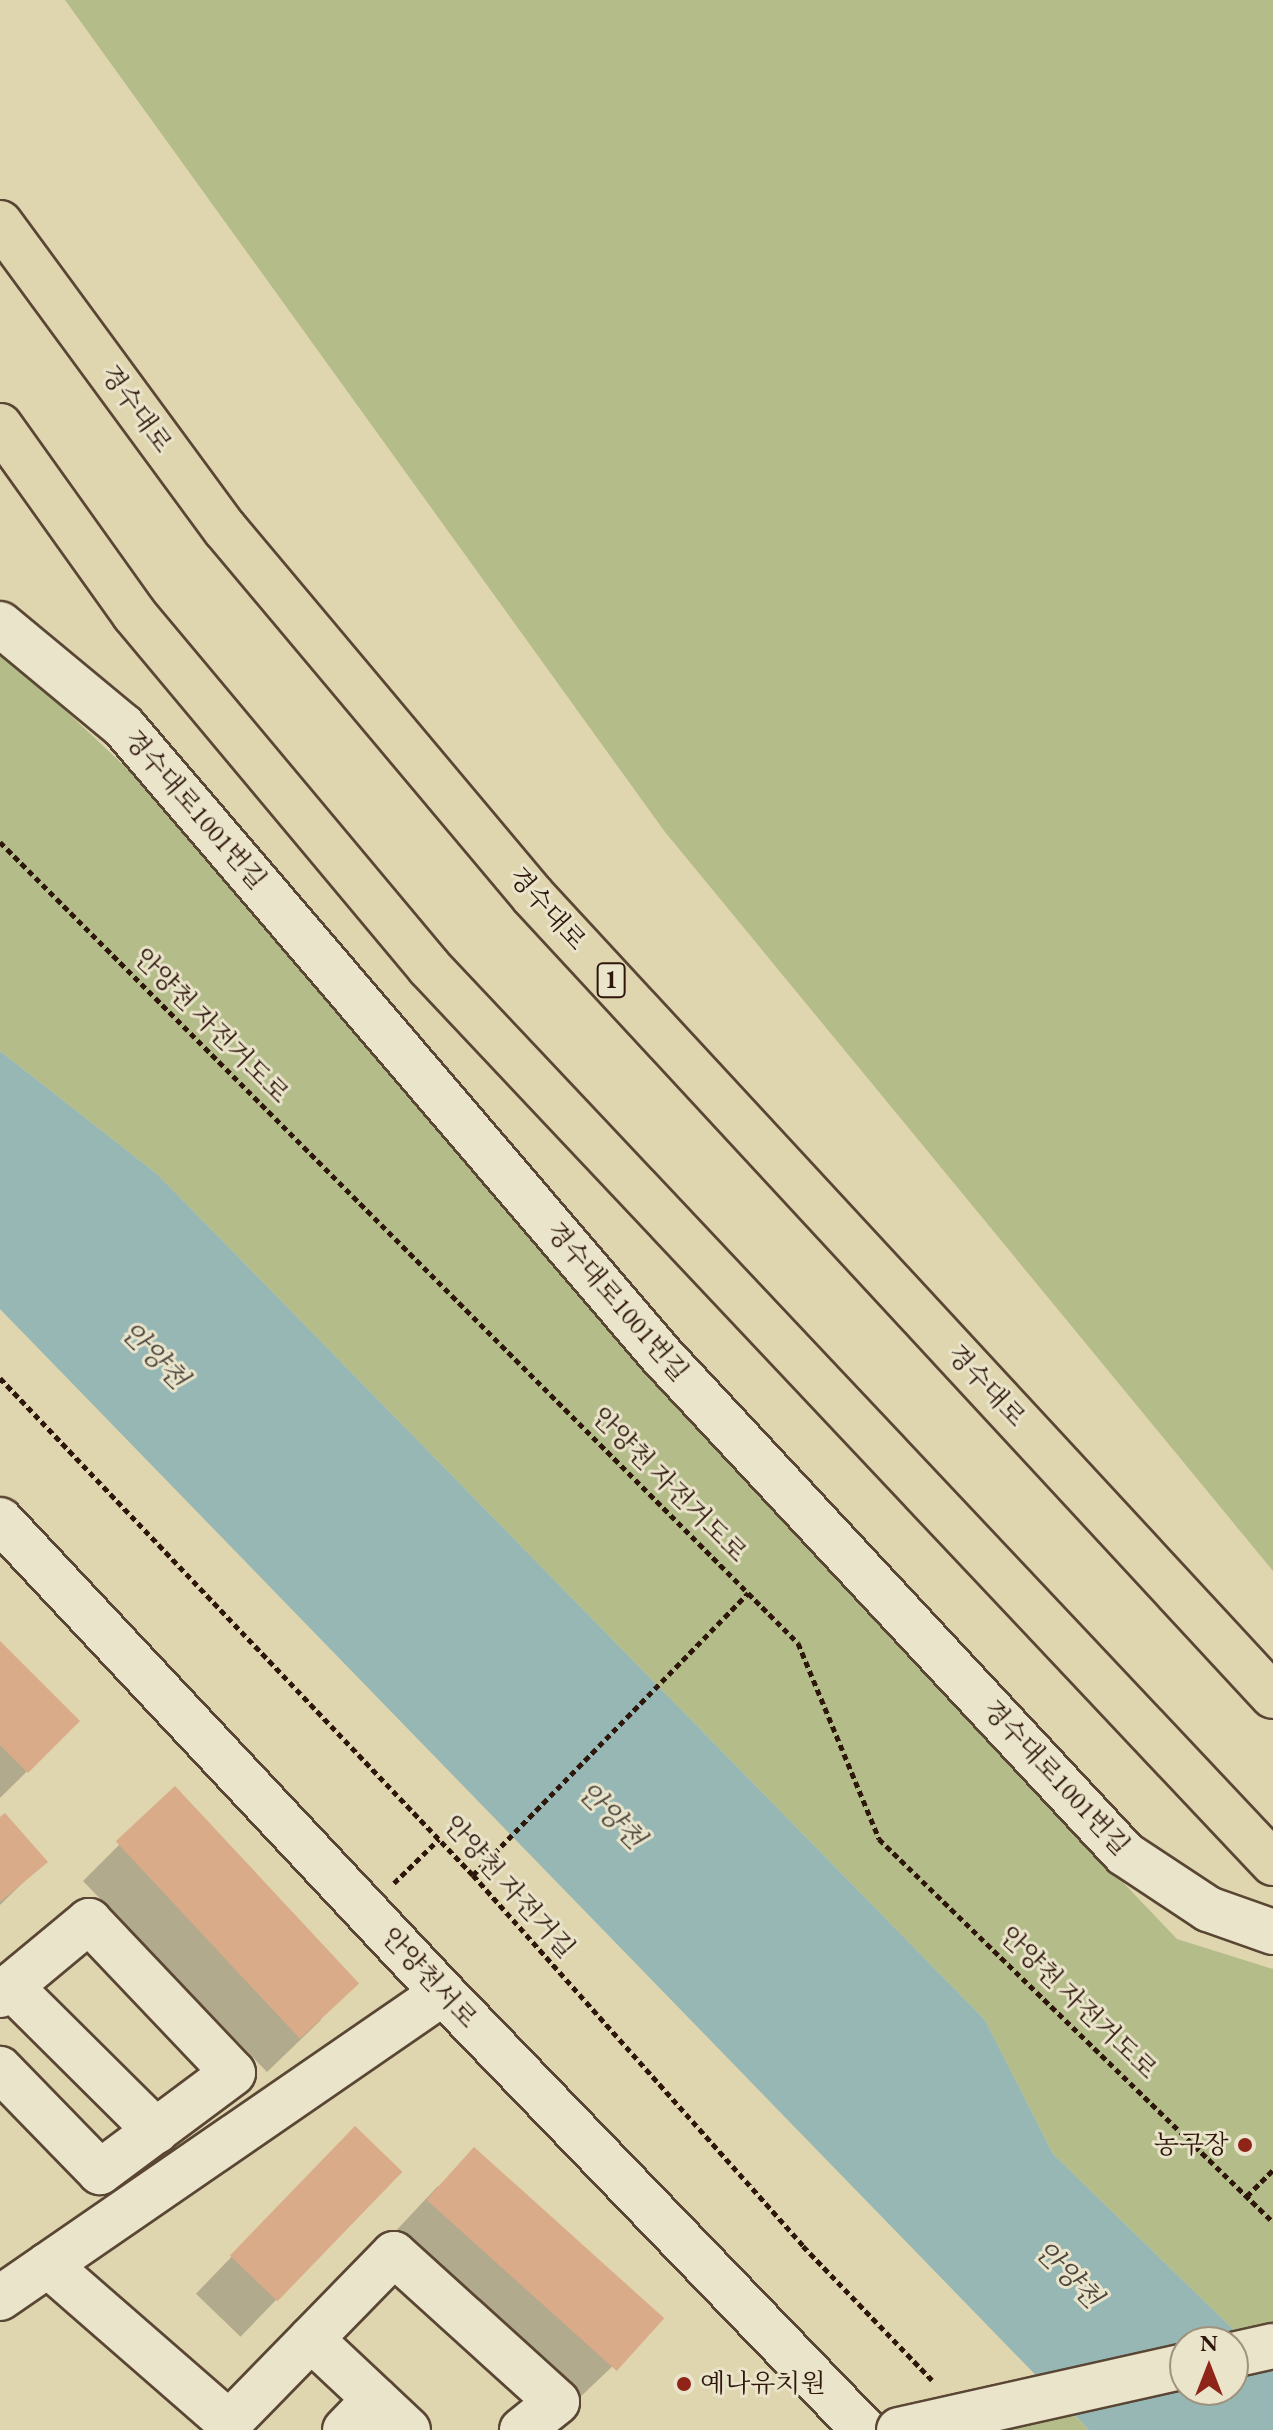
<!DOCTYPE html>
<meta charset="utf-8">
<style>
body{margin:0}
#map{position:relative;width:1273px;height:2430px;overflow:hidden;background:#dfd5af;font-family:"EB Garamond","Noto Serif KR",serif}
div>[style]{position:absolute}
.green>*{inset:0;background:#b4bd8a}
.water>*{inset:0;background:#96b7b4}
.shadow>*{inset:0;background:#0003;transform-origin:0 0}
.building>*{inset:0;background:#d9ab89;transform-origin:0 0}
.path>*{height:5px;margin-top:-2.5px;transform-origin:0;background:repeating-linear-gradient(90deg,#2e160b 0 6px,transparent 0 10px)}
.roads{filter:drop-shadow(2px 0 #5a4634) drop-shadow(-2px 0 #5a4634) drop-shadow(0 2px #5a4634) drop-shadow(0 -2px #5a4634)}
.minor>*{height:44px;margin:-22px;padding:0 22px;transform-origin:22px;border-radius:22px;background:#eae4cb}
.major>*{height:44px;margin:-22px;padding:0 22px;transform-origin:22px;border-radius:22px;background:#dfd5af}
.bridges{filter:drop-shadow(2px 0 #5a4634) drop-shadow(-2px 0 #5a4634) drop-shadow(0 2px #5a4634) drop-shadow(0 -2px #5a4634)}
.minor-bridge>*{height:44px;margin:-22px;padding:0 22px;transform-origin:22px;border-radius:22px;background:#eae4cb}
.dots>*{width:22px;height:22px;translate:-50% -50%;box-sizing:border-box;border:4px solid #eae4cb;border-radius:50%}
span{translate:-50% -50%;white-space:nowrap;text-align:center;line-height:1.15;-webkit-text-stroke:6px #eae4cb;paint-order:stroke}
.shield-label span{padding:2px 6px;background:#eae4cb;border:2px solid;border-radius:6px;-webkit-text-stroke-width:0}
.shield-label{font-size:24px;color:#2e160b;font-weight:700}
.street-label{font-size:26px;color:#2e160b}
.poi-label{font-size:26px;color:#2e160b}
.right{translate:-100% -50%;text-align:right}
.left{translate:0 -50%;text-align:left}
.water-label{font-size:28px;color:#4d463e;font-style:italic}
.north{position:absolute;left:1169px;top:2326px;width:80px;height:80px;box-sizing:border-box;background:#eae4cb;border:2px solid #9f927e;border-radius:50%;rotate:0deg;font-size:22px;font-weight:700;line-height:32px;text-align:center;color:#2e160b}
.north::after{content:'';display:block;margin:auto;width:28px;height:36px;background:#8f2418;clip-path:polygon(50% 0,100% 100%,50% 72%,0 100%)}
</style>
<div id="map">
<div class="green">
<div style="clip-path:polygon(65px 0,1273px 0,1273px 1571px,665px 832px)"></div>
<div style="clip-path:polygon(0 649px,150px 790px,990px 1743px,1177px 1939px,1273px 1969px,1273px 2368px,1053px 2154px,985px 2020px,157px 1174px,0 1051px)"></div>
<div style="clip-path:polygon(1072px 2413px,1089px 2430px,998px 2430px)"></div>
</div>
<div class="water">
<div style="clip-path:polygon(evenodd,0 1051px,157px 1174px,985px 2020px,1053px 2154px,1273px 2368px,1273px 2430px,1089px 2430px,0 1309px,0 1051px,1185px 2342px,1233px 2342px,1233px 2390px,1185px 2390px,1185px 2342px)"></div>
</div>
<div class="shadow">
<div style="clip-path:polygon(0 1644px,78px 1721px,0 1798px)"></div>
<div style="clip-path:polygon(175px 1789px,321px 2020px,267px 2072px,83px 1881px)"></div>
<div style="clip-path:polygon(0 1820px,45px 1861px,0 1905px)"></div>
<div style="left:355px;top:2129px;width:62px;height:229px;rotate:44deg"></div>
<div style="clip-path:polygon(438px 2186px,661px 2320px,575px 2402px,391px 2236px)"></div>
</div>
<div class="building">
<div style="clip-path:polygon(0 1641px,80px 1721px,28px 1773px,0 1745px)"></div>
<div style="left:175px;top:1786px;width:270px;height:81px;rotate:47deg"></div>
<div style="clip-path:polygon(5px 1813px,48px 1862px,0 1902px,0 1817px)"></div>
<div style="left:355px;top:2126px;width:66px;height:180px;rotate:44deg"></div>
<div style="left:474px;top:2147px;width:256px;height:71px;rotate:42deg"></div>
</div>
<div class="path">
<div style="left:0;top:842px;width:1131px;rotate:45.11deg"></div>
<div style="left:798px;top:1643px;width:212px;rotate:67.5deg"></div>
<div style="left:879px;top:1839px;width:549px;rotate:44.19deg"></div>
<div style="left:0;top:1378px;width:686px;rotate:46.42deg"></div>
<div style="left:473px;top:1875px;width:497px;rotate:48.3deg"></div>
<div style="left:803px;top:2246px;width:186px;rotate:46.1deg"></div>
<div style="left:473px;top:1875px;width:394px;rotate:-45.7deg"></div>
<div style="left:394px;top:1883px;width:63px;rotate:-44.4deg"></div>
<div style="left:1247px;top:2196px;width:37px;rotate:-45deg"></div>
</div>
<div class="roads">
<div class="minor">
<div style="left:0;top:624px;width:160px;rotate:39.7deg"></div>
<div style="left:123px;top:726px;width:828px;rotate:49.46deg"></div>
<div style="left:661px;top:1355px;width:681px;rotate:47.08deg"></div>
<div style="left:1125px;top:1854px;width:100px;rotate:33.5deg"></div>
<div style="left:1208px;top:1909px;width:69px;rotate:19.5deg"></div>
<div style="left:0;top:1520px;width:648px;rotate:46.88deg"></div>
<div style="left:443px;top:1993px;width:607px;rotate:46.07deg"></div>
<div style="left:10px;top:1986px;width:206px;rotate:44.8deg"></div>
<div style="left:0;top:1995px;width:116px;rotate:-39.7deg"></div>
<div style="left:89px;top:1921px;width:209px;rotate:46.5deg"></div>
<div style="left:233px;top:2073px;width:166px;rotate:143.3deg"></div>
<div style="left:100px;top:2172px;width:144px;rotate:-134.2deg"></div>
<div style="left:48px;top:2265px;width:240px;rotate:41.1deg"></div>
<div style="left:229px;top:2423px;width:236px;rotate:-45.7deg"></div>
<div style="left:394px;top:2254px;width:220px;rotate:42.2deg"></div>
<div style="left:557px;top:2402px;width:45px;rotate:141.3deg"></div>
<div style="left:0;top:2298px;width:538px;rotate:-34.55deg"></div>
<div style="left:311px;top:2339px;width:133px;rotate:43.2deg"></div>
<div style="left:1233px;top:2355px;width:41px;rotate:-12.7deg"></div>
<div style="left:345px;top:2430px;width:43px;rotate:-45.9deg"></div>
</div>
<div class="major">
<div style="left:0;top:223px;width:380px;rotate:53.7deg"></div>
<div style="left:225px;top:529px;width:478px;rotate:50deg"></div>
<div style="left:532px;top:895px;width:1091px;rotate:47.23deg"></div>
<div style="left:0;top:426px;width:231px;rotate:54.5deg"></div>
<div style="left:134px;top:614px;width:460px;rotate:50.1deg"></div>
<div style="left:429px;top:967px;width:1231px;rotate:46.71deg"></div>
</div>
</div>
<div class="bridges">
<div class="minor-bridge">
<div style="left:899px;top:2430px;width:293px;rotate:-12.6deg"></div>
</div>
</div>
<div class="dots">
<div style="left:1245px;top:2145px;background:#8f2418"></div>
<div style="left:684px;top:2384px;background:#8f2418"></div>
</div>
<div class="shield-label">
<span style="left:611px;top:980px">1</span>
</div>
<div class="street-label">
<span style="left:136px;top:409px;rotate:54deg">경수대로</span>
<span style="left:195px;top:810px;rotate:49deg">경수대로1001번길</span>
<span style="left:547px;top:909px;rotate:48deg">경수대로</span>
<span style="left:211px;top:1026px;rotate:45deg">안양천 자전거도로</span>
<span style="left:617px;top:1302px;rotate:49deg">경수대로1001번길</span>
<span style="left:986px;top:1386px;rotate:47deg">경수대로</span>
<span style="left:669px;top:1485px;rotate:45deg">안양천 자전거도로</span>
<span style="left:1056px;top:1778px;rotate:47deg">경수대로1001번길</span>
<span style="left:509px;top:1887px;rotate:48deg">안양천 자전거길</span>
<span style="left:429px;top:1978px;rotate:47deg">안양천서로</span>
<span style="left:1078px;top:2003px;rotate:44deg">안양천 자전거도로</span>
</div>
<div class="poi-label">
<span class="right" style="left:1229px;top:2145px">농구장</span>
<span class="left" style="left:700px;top:2384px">예나유치원</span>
</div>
<div class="water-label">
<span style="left:155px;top:1355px;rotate:45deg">안양천</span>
<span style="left:612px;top:1815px;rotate:45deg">안양천</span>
<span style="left:1069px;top:2274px;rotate:45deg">안양천</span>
</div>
<div class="north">N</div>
</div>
